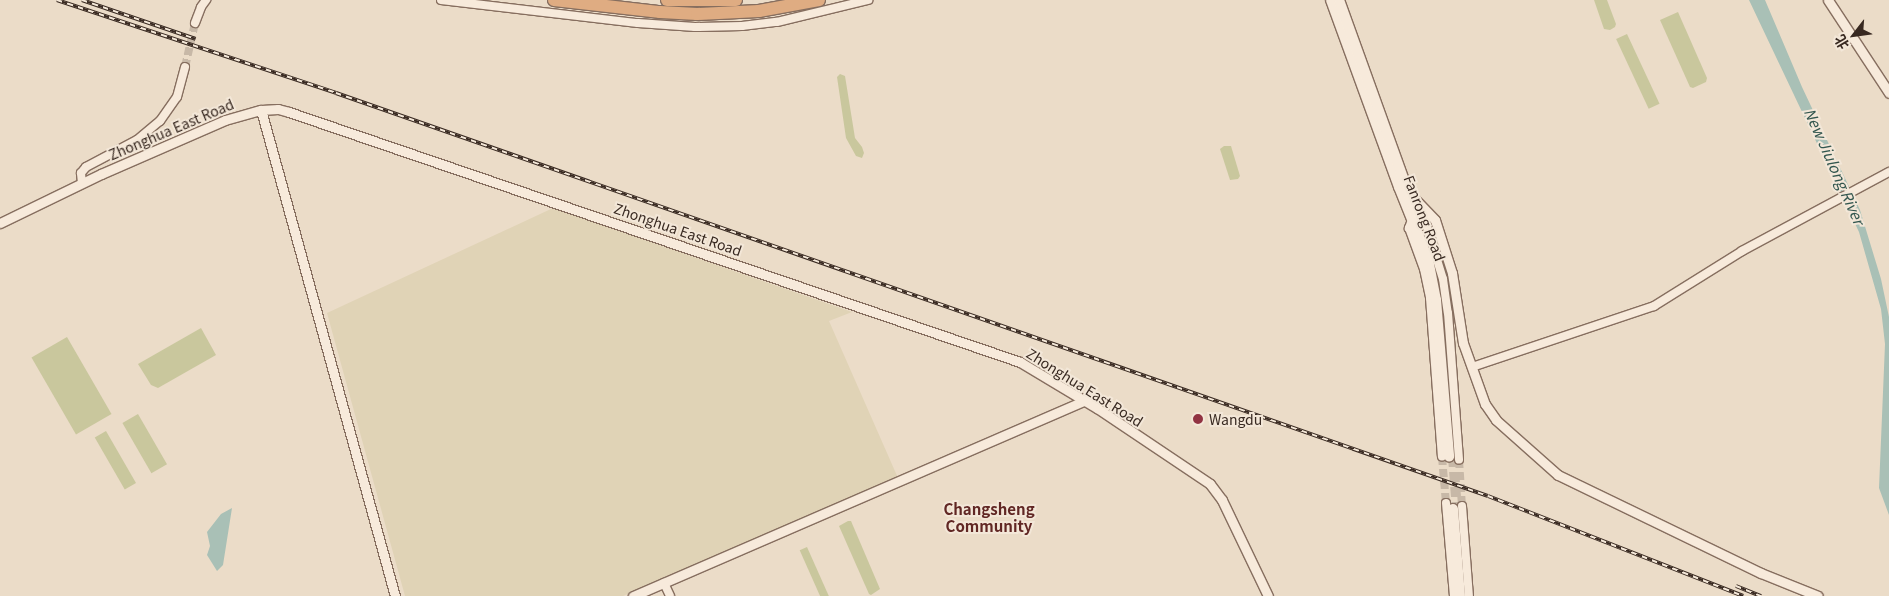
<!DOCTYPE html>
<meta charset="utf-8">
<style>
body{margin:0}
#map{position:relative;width:1889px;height:596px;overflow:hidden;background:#ebdcc8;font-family:Georgia,"Noto Sans SC",serif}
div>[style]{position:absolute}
.farmland>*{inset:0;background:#e0d3b6}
.green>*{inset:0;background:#c9c79d;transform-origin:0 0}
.water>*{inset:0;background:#a9c0b6}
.minor-tunnel>*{height:8px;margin-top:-4px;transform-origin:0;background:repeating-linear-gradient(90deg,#c7b8a7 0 8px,transparent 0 12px)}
.secondary-tunnel>*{height:10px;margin-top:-5px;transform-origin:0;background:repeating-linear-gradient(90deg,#c7b8a7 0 10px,transparent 0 15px)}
.roads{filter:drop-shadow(1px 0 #866e5f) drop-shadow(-1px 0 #866e5f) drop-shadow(0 1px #866e5f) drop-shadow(0 -1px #866e5f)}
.minor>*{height:8px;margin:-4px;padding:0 4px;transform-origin:4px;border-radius:4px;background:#f7eadb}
.tertiary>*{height:9px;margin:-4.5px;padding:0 4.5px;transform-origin:4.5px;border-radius:4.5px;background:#f7eadb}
.secondary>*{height:10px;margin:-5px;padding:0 5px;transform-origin:5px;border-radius:5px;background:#f7eadb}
.trunk>*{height:12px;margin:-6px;padding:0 6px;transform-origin:6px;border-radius:6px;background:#dfac82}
.rail>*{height:4px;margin-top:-2px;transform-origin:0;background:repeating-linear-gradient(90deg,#f3e7d8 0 5.5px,#382921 0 11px);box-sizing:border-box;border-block:1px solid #382921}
.dots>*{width:14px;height:14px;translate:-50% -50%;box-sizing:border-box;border:2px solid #f3e7d8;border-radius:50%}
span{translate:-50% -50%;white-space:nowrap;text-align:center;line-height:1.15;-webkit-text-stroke:4px #f3e7d8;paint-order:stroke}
.street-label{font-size:14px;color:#382921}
.poi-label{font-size:14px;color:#382921}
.left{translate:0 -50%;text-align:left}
.water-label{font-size:15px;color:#32564e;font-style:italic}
.neighbourhood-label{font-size:15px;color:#612724;font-weight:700}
.north{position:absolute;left:1829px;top:10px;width:50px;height:50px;-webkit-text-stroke:4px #f3e7d8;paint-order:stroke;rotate:240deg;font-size:14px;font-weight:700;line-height:20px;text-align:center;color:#382921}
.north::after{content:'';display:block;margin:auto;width:18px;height:22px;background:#382921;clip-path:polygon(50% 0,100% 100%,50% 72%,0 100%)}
</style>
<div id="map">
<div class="farmland">
<div style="clip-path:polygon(553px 208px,852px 312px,829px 321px,898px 478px,623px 596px,405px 596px,327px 313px)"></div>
</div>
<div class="green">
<div style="clip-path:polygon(1594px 0,1607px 0,1616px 24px,1615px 27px,1610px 30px,1604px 29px)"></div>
<div style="clip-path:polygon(1678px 12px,1707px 78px,1706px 82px,1693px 88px,1690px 87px,1660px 20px)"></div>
<div style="left:1627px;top:34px;width:77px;height:12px;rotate:65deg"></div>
<div style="clip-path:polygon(840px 74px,845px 76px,855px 138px,862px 147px,864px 153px,862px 158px,856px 156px,846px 138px,837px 77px)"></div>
<div style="clip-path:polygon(1224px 146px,1231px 146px,1240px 176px,1238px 179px,1230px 180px,1220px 149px)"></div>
<div style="clip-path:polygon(201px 328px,216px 355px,158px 388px,151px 385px,138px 364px)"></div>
<div style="left:67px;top:337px;width:89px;height:41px;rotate:60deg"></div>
<div style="left:138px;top:414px;width:58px;height:18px;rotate:60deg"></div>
<div style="left:106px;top:431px;width:60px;height:13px;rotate:60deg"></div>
<div style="clip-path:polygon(848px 521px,851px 521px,880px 589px,871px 595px,869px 594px,839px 526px)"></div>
<div style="left:807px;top:547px;width:54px;height:8px;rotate:66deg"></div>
</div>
<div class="water">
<div style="clip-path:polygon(1749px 0,1765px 0,1802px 87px,1860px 210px,1881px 279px,1889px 317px,1889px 515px,1879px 488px,1885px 344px,1881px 309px,1859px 232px)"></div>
<div style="clip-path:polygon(232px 508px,223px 565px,217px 571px,207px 555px,210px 546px,207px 532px,221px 514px)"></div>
</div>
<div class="minor-tunnel">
<div style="left:185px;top:67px;width:45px;rotate:-77.2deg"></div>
<div style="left:1442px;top:457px;width:46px;rotate:85deg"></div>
<div style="left:1459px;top:460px;width:46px;rotate:86.3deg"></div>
</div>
<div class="secondary-tunnel">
<div style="left:1453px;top:457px;width:53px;rotate:85.7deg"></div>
</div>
<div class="roads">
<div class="minor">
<div style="left:441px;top:0;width:198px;rotate:6.7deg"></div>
<div style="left:638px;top:23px;width:57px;rotate:4deg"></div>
<div style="left:695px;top:27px;width:47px;rotate:-1.2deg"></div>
<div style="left:742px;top:26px;width:35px;rotate:-7deg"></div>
<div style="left:777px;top:22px;width:94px;rotate:-13.6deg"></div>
<div style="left:195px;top:23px;width:17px;rotate:-69deg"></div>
<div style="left:201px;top:7px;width:9px;rotate:-54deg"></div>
<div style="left:82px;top:183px;width:10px;rotate:-96deg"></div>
<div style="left:81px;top:173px;width:8px;rotate:-50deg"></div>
<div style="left:86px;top:167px;width:58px;rotate:-27.9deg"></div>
<div style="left:137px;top:140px;width:30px;rotate:-40deg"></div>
<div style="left:160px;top:121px;width:29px;rotate:-55deg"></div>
<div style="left:177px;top:97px;width:31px;rotate:-75deg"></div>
<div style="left:1418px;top:209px;width:14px;rotate:60deg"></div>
<div style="left:1425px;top:221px;width:61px;rotate:72.8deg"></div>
<div style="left:1443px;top:279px;width:34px;rotate:82deg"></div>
<div style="left:1448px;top:313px;width:147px;rotate:85.7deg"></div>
<div style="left:1412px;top:220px;width:9px;rotate:111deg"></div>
<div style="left:1409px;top:228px;width:44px;rotate:69.9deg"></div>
<div style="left:1424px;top:269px;width:30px;rotate:78deg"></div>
<div style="left:1430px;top:298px;width:159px;rotate:85.7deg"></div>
<div style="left:1472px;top:367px;width:192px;rotate:-18.5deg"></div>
<div style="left:1654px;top:306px;width:104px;rotate:-32deg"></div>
<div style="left:1742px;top:251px;width:167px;rotate:-28.3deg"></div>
<div style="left:1446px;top:503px;width:93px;rotate:85.1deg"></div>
<div style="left:1462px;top:506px;width:90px;rotate:85.6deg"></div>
<div style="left:664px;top:583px;width:14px;rotate:65deg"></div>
</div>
<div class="tertiary">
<div style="left:1828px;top:0;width:111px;rotate:56.7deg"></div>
<div style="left:261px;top:110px;width:504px;rotate:74.59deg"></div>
<div style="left:1410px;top:194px;width:36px;rotate:46deg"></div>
<div style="left:1435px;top:220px;width:56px;rotate:72.2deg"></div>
<div style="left:1452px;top:273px;width:71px;rotate:81.1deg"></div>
<div style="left:1463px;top:343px;width:65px;rotate:70.2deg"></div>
<div style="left:1485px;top:404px;width:19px;rotate:55deg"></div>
<div style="left:1496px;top:420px;width:83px;rotate:41.6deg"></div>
<div style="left:1558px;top:475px;width:225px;rotate:25.8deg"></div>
<div style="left:1761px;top:573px;width:61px;rotate:22deg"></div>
<div style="left:0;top:223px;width:112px;rotate:-25.9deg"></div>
<div style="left:101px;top:174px;width:135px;rotate:-23.5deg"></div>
<div style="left:225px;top:120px;width:37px;rotate:-16deg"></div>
<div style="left:261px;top:110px;width:17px;rotate:-3deg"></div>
<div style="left:278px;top:109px;width:11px;rotate:15deg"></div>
<div style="left:289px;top:112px;width:773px;rotate:18.88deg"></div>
<div style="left:1020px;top:362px;width:90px;rotate:30.9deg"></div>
<div style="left:1097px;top:408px;width:136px;rotate:33.9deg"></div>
<div style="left:1210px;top:484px;width:20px;rotate:53deg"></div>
<div style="left:1222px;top:500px;width:106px;rotate:64.4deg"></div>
<div style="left:633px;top:596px;width:493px;rotate:-23.4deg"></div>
</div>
<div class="secondary">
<div style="left:1331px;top:0;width:199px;rotate:70deg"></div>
<div style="left:1399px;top:187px;width:78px;rotate:68.1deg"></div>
<div style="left:1428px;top:259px;width:42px;rotate:79deg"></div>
<div style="left:1436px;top:300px;width:157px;rotate:85.2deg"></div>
<div style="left:1339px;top:0;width:233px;rotate:70.2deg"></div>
<div style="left:1453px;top:509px;width:87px;rotate:85.4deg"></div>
</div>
<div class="trunk">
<div style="left:554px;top:0;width:107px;rotate:6.5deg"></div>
<div style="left:660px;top:12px;width:37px;rotate:3deg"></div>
<div style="left:697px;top:14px;width:62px;rotate:-2.8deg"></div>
<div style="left:759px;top:11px;width:61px;rotate:-10.4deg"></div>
<div style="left:667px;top:0;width:69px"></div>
</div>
</div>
<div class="rail">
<div style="left:57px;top:0;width:294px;rotate:18.4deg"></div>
<div style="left:336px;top:93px;width:1220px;rotate:19.28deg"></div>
<div style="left:1488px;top:496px;width:274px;rotate:21.4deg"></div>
<div style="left:82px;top:0;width:120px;rotate:18.9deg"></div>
<div style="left:1736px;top:586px;width:27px;rotate:22deg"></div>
</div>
<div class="dots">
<div style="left:1198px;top:419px;background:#913342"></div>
</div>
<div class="street-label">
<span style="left:171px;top:129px;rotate:-23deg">Zhonghua East Road</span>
<span style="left:1425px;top:218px;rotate:69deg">Fanrong Road</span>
<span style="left:678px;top:229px;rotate:19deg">Zhonghua East Road</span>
<span style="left:1085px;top:387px;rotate:32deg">Zhonghua East Road</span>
</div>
<div class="poi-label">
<span class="left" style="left:1209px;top:419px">Wangdu</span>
</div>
<div class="water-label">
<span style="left:1835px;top:166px;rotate:66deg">New Jiulong River</span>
</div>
<div class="neighbourhood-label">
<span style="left:989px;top:517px">Changsheng<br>Community</span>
</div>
<div class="north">北</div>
</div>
